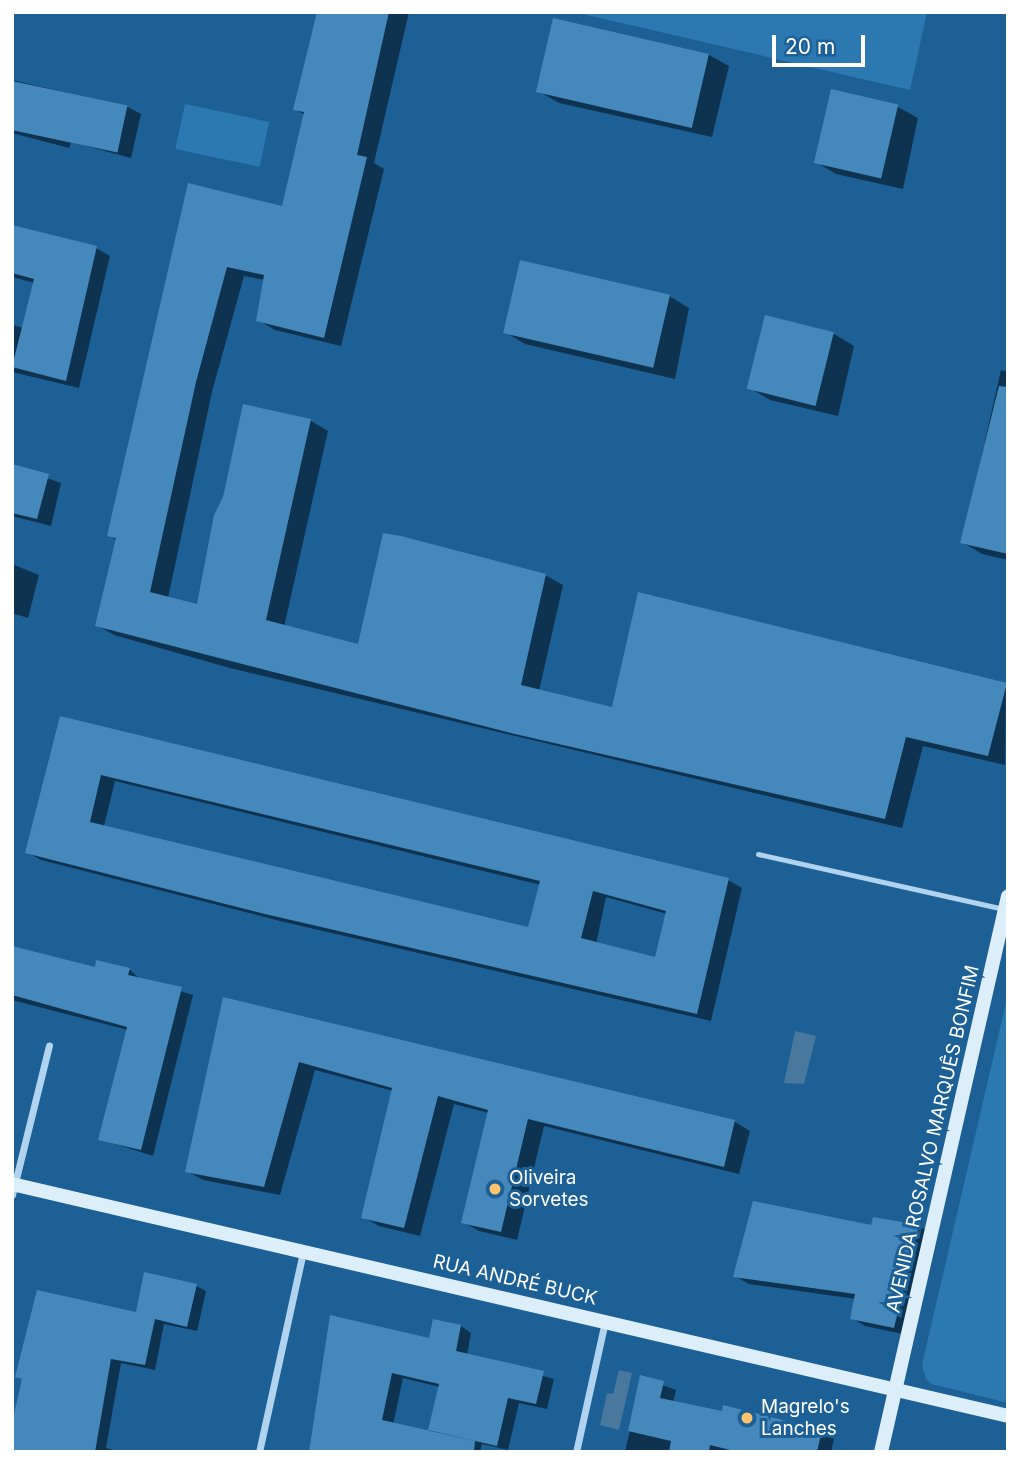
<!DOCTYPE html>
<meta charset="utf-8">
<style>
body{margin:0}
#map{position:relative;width:1020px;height:1464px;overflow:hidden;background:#1c6096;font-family:Inter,sans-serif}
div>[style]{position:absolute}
.green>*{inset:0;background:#2c79b1;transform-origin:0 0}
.water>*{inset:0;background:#49789e}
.shadow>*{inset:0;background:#0007}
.building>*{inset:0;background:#4589bc;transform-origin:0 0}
.lane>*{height:5px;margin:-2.5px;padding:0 2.5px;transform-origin:2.5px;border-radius:2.5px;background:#b0d4ef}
.street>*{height:7px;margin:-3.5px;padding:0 3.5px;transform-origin:3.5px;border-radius:3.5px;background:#b0d4ef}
.secondary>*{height:14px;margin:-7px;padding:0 7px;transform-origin:7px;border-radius:7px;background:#ddeefb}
.dots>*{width:19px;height:19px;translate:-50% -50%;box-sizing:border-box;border:4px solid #1c6096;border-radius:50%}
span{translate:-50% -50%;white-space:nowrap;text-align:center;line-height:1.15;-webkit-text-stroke:6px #1c6096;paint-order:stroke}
.street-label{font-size:19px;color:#fff}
.poi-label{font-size:19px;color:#fff}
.left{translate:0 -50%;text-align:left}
.frame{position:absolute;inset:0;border:14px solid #fff;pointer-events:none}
.scale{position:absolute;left:772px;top:35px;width:93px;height:32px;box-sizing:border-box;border:4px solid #fff;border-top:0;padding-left:9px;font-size:21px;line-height:24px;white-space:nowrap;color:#fff;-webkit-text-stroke:5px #1c6096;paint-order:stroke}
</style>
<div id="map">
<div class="green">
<div style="clip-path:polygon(574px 12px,927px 12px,910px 90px)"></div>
<div style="left:185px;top:104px;width:86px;height:46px;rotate:12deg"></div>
<div style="clip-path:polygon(1008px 994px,1008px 1403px,932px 1384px,926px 1379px,922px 1365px)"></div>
</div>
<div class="water">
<div style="clip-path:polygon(795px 1031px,816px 1036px,804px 1084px,784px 1083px)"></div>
<div style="clip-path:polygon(619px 1370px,632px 1373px,619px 1430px,600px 1425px,607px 1393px,613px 1394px)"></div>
</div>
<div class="shadow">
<div style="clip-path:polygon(318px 12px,409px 12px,374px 163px,384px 169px,341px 346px,275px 330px,258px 320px,265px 280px,244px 276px,212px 392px,168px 598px,198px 606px,245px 406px,311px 421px,328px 431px,284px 627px,359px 646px,545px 575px,563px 585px,539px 691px,613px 709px,1006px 685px,1005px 765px,923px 746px,902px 828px,230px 668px,114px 635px,97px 625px,117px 540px,109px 535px,189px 185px,283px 209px,305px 115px,295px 109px)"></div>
<div style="clip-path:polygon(709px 55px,729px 66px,712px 137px,559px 103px,538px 91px)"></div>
<div style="clip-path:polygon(12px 80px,128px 107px,141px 114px,131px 158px,71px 142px,69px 148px,12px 133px)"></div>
<div style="clip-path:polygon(832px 91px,898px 107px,918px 118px,903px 189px,836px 174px,816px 162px)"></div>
<div style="clip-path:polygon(12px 227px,96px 248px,110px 256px,79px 388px,12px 372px,12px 325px,24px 328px,35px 283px,12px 277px)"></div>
<div style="clip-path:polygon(669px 296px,689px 308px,675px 379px,525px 344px,505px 332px)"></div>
<div style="clip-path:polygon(766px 317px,834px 334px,854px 346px,838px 416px,770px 400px,750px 388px)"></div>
<div style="clip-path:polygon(1001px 370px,1008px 372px,1008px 560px,982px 554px,962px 542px)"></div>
<div style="clip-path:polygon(12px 466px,61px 483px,51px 526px,12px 516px)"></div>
<div style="clip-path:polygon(12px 564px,39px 575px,28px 618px,12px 613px)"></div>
<div style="clip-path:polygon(evenodd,61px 718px,728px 880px,742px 888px,711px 1021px,280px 921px,41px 860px,27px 852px,61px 718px,115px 781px,541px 885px,530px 930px,104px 826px,115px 781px,61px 718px,606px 897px,667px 914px,656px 959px,596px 944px,606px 897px)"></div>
<div style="clip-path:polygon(12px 949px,96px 970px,129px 969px,140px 979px,193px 995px,153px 1156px,100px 1139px,128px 1030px,12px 1000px)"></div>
<div style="clip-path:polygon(225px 1000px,735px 1122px,750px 1131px,739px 1174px,544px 1126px,517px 1240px,479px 1231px,463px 1222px,489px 1113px,454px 1104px,420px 1236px,379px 1226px,363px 1217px,393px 1091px,315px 1070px,280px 1195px,203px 1180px,187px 1171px)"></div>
<div style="clip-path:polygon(919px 1226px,932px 1234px,908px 1335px,865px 1326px,852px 1318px,856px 1299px,749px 1284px,735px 1276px)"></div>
<div style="clip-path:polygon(196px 1286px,206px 1291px,197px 1331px,164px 1324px,155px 1370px,121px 1363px,106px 1448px,121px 1452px,12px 1452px,24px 1380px,17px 1377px)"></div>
<div style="clip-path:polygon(evenodd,331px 1317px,431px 1340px,461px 1326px,471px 1333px,467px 1355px,554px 1379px,547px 1409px,519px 1403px,508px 1450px,482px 1444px,480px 1452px,312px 1452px,331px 1317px,403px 1378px,440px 1387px,429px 1433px,393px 1425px,403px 1378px)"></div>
<div style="clip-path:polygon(642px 1378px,676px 1390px,673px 1402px,723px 1413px,725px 1408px,822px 1431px,834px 1439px,831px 1452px,625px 1452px)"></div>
</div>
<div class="building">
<div style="clip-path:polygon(317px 12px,389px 12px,357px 155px,367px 157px,324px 338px,256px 321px,264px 275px,227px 267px,196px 382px,150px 592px,197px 604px,214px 515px,223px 497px,243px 404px,311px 419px,266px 620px,358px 644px,383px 533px,401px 536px,546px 574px,521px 685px,612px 707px,638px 592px,1007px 683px,988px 756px,906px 737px,885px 819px,515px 734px,95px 626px,116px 538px,107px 536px,188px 183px,282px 206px,304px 112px,293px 110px)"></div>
<div style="left:553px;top:18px;width:160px;height:76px;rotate:13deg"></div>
<div style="left:12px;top:81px;width:118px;height:48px;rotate:12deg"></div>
<div style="left:831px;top:89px;width:69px;height:76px;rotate:13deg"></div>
<div style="clip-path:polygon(12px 225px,97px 246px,66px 381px,12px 367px,34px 279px,12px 273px)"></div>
<div style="left:520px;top:260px;width:154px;height:75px;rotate:13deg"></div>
<div style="left:765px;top:315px;width:71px;height:76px;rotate:14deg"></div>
<div style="clip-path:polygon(999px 386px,1008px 387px,1008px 554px,960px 543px)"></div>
<div style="clip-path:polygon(12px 464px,49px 474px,37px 519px,12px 513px)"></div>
<div style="clip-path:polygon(evenodd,60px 716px,729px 878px,697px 1014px,265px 914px,25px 853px,60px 716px,101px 775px,540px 881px,528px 927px,90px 822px,101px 775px,60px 716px,593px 891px,666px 911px,655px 957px,581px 938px,593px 891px)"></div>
<div style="clip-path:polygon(12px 946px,95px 967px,96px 960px,130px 968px,128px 975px,182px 987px,141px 1150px,98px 1140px,127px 1027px,12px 995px)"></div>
<div style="clip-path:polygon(223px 997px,735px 1120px,724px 1167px,528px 1119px,501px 1232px,461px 1223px,488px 1110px,438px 1096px,404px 1228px,361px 1218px,392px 1088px,299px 1062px,264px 1187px,185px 1172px)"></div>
<div style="clip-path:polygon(753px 1201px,871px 1225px,873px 1217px,919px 1225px,894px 1328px,850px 1319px,855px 1294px,733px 1277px)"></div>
<div style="clip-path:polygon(144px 1272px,197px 1284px,187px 1327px,155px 1319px,145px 1365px,111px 1359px,95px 1452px,12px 1452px,12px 1423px,22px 1379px,15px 1377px,37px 1290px,136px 1312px)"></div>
<div style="clip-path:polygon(330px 1315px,429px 1338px,433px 1319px,461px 1325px,456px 1351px,544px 1371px,536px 1404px,508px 1398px,497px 1446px,428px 1430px,439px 1384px,392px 1373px,382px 1420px,475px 1441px,474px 1452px,309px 1452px)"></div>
<div style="clip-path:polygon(640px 1375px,664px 1381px,660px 1398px,722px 1411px,723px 1405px,822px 1430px,817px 1452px,738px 1452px,710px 1445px,709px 1452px,669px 1452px,671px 1441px,628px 1431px)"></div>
</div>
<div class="lane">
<div style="left:758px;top:854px;width:253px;rotate:12.6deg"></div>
</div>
<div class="street">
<div style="left:12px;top:1195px;width:154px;rotate:-76.1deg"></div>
<div style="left:259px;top:1452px;width:205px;rotate:-77.6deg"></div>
<div style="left:576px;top:1452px;width:134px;rotate:-77.5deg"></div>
</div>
<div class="secondary">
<div style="left:12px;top:1184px;width:1023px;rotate:13.11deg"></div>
<div style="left:881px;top:1452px;width:570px;rotate:-77.13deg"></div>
</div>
<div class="dots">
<div style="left:495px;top:1189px;background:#ffc36e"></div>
<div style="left:747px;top:1418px;background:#ffc36e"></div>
</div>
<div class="street-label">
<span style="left:933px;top:1139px;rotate:-77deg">AVENIDA ROSALVO MARQUÊS BONFIM</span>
<span style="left:515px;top:1280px;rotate:13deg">RUA ANDRÉ BUCK</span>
</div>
<div class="poi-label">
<span class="left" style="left:509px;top:1189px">Oliveira<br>Sorvetes</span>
<span class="left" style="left:761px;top:1418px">Magrelo's<br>Lanches</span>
</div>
<div class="frame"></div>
<div class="scale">20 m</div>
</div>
